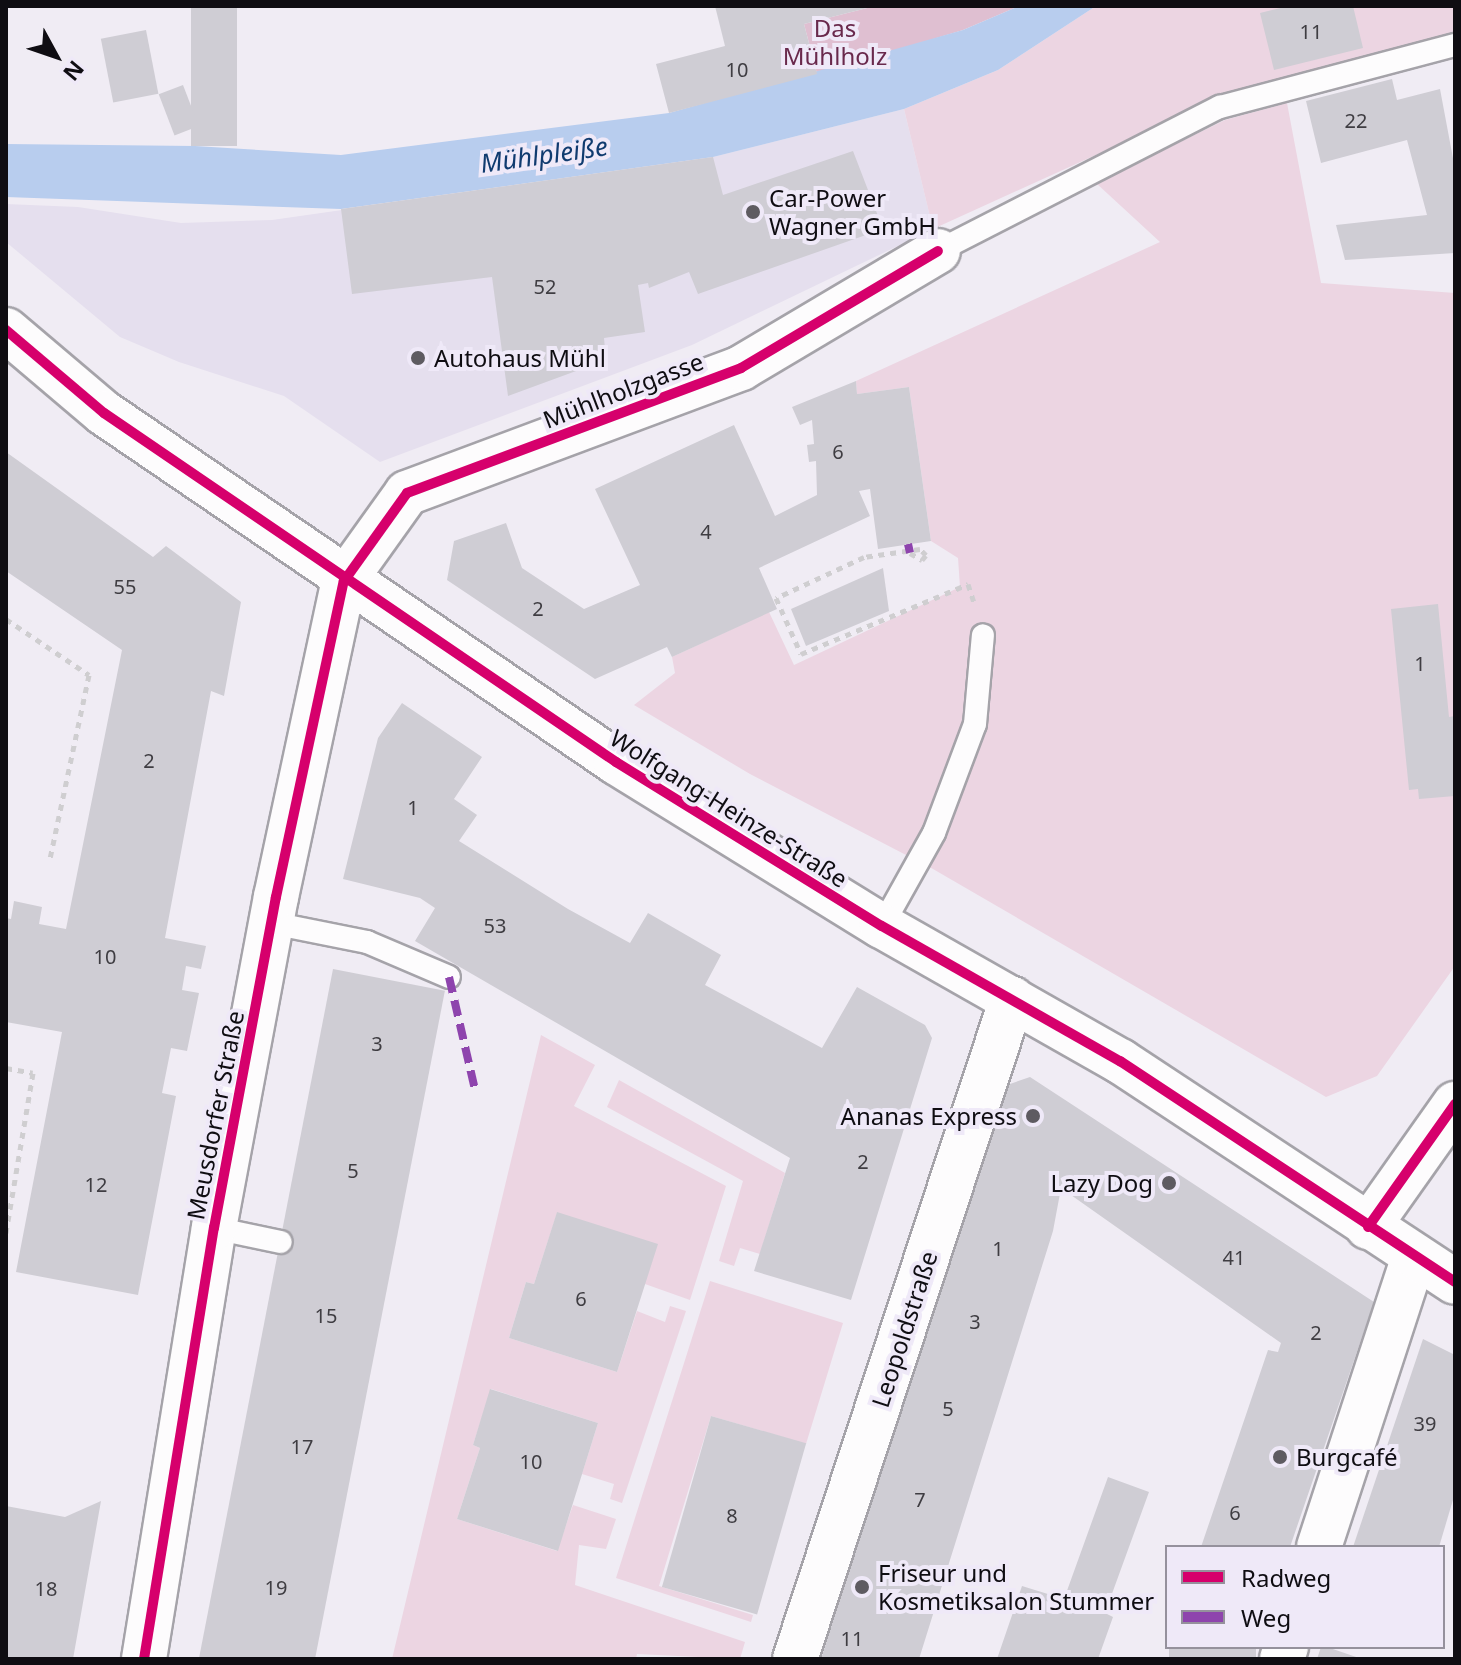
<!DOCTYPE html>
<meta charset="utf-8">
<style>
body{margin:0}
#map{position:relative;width:1461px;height:1665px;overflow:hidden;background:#f0ecf4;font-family:"Noto Sans",sans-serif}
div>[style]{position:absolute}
.built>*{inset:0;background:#e5dfee}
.green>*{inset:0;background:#ecd5e2}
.forest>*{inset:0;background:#dfbfd1}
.water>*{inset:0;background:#b8cdee}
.building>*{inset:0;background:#cfcdd4;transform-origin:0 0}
.path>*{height:5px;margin-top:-2.5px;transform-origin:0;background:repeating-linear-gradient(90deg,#cfced0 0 6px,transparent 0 12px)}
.roads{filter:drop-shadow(2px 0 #a5a3a9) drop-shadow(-2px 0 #a5a3a9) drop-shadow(0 2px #a5a3a9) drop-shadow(0 -2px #a5a3a9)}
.service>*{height:22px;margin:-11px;padding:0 11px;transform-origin:11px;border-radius:11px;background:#fdfcfd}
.minor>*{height:44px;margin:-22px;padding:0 22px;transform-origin:22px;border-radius:22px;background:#fdfcfd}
.tertiary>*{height:44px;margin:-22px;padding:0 22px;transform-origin:22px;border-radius:22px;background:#fdfcfd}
.secondary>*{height:44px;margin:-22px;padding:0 22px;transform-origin:22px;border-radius:22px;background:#fdfcfd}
.quiet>*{height:8px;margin-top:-4px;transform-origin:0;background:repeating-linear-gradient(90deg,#8e44ad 0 16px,transparent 0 24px)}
.cycleway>*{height:10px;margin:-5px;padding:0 5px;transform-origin:5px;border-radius:5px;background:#d6006c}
.dots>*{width:22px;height:22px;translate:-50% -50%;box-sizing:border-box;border:4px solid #efe9f8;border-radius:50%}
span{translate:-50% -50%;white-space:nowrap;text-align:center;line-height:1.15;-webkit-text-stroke:8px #efe9f8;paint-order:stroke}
.number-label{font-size:20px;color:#3f3d42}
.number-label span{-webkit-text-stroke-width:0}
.park-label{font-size:24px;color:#69294c}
.poi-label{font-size:24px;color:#0f0d12}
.left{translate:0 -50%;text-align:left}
.right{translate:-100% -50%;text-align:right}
.street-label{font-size:24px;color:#0f0d12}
.water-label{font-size:26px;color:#103b6f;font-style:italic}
.frame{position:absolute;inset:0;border:8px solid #0f0d12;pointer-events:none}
.legend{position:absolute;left:1165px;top:1545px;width:280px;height:104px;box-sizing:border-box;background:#efe9f8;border:2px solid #95919c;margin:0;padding:10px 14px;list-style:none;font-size:24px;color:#0f0d12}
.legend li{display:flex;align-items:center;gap:16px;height:40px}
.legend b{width:40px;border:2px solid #95919c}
.north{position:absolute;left:16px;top:16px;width:80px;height:80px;-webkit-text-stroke:6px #efe9f8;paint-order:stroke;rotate:130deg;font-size:22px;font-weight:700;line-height:32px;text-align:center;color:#0f0d12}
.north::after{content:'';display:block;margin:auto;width:28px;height:36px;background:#0f0d12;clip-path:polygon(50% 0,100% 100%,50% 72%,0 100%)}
</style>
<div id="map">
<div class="built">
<div style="clip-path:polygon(904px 109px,933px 229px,692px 345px,380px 462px,284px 396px,179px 362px,120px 337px,6px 242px,6px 204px,78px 207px,181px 223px,272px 220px,713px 157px)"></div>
</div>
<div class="green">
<div style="clip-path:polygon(1096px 6px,1455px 6px,1455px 35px,1219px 99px,933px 229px,904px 109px,998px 70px)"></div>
<div style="clip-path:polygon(1287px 103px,1321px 283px,1455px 293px,1455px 966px,1377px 1076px,1326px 1097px,933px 869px,750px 774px,634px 705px,675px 673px,672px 657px,769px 612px,794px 665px,960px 587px,958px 558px,931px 541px,909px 387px,857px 394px,856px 381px,1160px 242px,1096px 183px,1225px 120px)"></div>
<div style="clip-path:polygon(541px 1035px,595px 1065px,574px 1106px,726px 1186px,690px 1300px,645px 1284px,557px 1213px,534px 1284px,526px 1282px,509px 1338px,617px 1372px,637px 1311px,665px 1322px,670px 1306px,686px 1311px,622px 1503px,610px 1499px,614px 1484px,582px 1474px,598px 1423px,491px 1389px,473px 1445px,480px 1448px,457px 1519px,557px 1551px,573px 1505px,616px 1519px,606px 1549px,579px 1545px,575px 1585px,745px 1642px,740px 1659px,637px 1654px,636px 1659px,392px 1659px)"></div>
<div style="clip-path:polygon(619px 1080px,785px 1173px,760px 1254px,740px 1248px,734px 1266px,719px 1261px,743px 1181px,607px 1107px)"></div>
<div style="clip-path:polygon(710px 1281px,843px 1323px,806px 1444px,711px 1416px,659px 1586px,753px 1615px,751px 1622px,616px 1578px)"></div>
</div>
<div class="forest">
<div style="clip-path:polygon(875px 6px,1019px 6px,963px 30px,817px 74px,804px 24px)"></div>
</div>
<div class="water">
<div style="clip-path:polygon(1019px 6px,1096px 6px,998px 70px,904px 109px,713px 157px,341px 209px,6px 197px,6px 144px,195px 146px,341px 155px,669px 113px,963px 30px)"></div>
</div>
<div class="building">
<div style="left:191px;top:6px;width:46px;height:140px"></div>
<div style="clip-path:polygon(715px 6px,871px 6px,871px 7px,804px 24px,817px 74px,669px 113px,656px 64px,725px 46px)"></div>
<div style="clip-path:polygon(1289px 6px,1353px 6px,1363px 48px,1274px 70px,1260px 13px)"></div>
<div style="left:146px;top:30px;width:65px;height:46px;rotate:79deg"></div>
<div style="clip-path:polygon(1392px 79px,1397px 100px,1440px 89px,1455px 169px,1455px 253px,1345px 260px,1336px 225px,1427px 215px,1407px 140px,1321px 163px,1306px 101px)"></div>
<div style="left:183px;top:85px;width:44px;height:26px;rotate:69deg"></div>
<div style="clip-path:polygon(853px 151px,883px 229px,698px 294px,689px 272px,649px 288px,648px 283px,638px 285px,645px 332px,604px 338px,606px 360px,508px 396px,492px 277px,352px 294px,341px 209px,713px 157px,723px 195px)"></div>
<div style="clip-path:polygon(856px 381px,857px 394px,909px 387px,931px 541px,878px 549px,870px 489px,859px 491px,870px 516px,759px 568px,777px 609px,672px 657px,667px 647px,595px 679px,447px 580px,454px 541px,506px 523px,522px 568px,584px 609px,640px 585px,595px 489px,734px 425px,775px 516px,817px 495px,816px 461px,809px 462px,807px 445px,814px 444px,812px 420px,800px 425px,792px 407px)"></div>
<div style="clip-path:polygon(6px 452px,153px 557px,166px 546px,241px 602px,224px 696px,211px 691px,165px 938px,206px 946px,201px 969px,186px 966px,182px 990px,199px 993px,187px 1051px,171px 1048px,162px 1093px,176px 1096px,138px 1295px,16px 1272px,62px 1032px,6px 1022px,6px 918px,11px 919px,14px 901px,42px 907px,39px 924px,66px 929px,122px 650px,6px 571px)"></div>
<div style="clip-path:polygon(883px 568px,889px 611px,806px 646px,791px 609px)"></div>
<div style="clip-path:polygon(1438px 604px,1449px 717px,1455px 716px,1455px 796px,1419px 799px,1418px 789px,1409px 790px,1391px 609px)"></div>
<div style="clip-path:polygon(402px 703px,482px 757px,454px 799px,477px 815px,459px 841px,568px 909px,630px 943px,648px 913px,721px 955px,705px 985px,822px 1048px,857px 987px,925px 1025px,932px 1038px,851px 1300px,754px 1271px,790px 1158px,415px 941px,435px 908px,420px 898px,343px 879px,378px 738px)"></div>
<div style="left:333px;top:969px;width:114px;height:702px;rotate:11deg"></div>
<div style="clip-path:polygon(1030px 1077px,1374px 1302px,1290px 1547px,1201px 1547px,1268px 1350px,1278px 1352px,1281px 1343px,1061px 1188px,1053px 1231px,919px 1659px,821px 1659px,964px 1203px,1007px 1085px)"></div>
<div style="clip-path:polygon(557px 1212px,658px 1244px,617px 1372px,509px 1338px,526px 1282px,534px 1284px)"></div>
<div style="clip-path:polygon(1423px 1339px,1455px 1355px,1455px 1493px,1439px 1547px,1353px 1547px)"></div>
<div style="clip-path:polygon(490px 1389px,598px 1423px,558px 1551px,457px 1519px,480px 1448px,473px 1445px)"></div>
<div style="left:711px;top:1416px;width:99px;height:178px;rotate:16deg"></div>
<div style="clip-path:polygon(1108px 1477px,1149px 1492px,1105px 1613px,1113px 1617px,1098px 1659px,997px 1659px,1022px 1586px,1064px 1599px)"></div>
<div style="clip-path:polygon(101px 1501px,73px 1659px,6px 1659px,6px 1506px,65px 1517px)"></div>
<div style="left:1169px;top:1647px;width:87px;height:13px"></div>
<div style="clip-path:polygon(1321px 1647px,1327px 1647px,1362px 1659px,1317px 1659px)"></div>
</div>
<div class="path">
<div style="left:910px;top:553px;width:14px;rotate:30deg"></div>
<div style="left:922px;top:560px;width:6px;rotate:-51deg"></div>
<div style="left:926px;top:555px;width:8px;rotate:-135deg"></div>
<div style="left:920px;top:549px;width:57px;rotate:171.9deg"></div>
<div style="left:864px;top:557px;width:97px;rotate:155deg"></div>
<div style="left:776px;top:598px;width:61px;rotate:65.9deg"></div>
<div style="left:801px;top:654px;width:181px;rotate:-22.7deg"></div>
<div style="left:968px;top:584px;width:19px;rotate:72deg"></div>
<div style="left:6px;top:619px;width:100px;rotate:34deg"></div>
<div style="left:89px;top:675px;width:187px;rotate:102deg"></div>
<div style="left:6px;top:1068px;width:27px;rotate:10deg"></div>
<div style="left:33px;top:1073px;width:162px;rotate:99.6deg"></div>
</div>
<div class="roads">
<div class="service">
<div style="left:938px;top:251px;width:317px;rotate:-27.1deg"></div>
<div style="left:1220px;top:107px;width:243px;rotate:-14.8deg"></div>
<div style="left:272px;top:923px;width:97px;rotate:11.3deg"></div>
<div style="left:367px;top:942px;width:89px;rotate:23.1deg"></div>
<div style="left:882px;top:926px;width:107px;rotate:-60.8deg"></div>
<div style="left:934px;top:833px;width:116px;rotate:-69.4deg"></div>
<div style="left:975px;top:724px;width:89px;rotate:-84.9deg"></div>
<div style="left:214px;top:1228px;width:68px;rotate:11.8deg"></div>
</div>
<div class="minor">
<div style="left:1319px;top:1547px;width:306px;rotate:-71.9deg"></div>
<div style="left:144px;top:1659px;width:437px;rotate:-80.8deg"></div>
<div style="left:214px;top:1228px;width:337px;rotate:-79.4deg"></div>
<div style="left:276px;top:897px;width:323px;rotate:-77.9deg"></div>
<div style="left:344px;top:581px;width:108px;rotate:-54.4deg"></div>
<div style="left:407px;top:493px;width:357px;rotate:-20.5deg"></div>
<div style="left:741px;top:368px;width:229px;rotate:-30.7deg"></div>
<div style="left:795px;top:1659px;width:695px;rotate:-71.8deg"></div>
<div style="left:1282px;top:1659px;width:13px;rotate:-72deg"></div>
</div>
<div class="tertiary">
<div style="left:1368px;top:1227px;width:151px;rotate:-54.7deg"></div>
</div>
<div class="secondary">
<div style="left:6px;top:330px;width:128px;rotate:40.3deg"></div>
<div style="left:104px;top:413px;width:620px;rotate:34.28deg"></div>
<div style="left:616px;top:762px;width:312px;rotate:31.7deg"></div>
<div style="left:882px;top:926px;width:274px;rotate:29.6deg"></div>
<div style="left:1120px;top:1061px;width:401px;rotate:33.4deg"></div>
</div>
</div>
<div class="quiet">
<div style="left:908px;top:544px;width:9px;rotate:77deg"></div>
<div style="left:449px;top:977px;width:116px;rotate:77deg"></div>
</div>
<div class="cycleway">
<div style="left:6px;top:330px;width:128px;rotate:40.3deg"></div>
<div style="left:104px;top:413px;width:620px;rotate:34.28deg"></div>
<div style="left:616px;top:762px;width:312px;rotate:31.7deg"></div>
<div style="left:882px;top:926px;width:274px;rotate:29.6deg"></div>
<div style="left:1120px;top:1061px;width:401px;rotate:33.4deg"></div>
<div style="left:1368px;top:1227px;width:151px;rotate:-54.7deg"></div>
<div style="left:144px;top:1659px;width:437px;rotate:-80.8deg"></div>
<div style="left:214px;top:1228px;width:337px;rotate:-79.4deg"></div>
<div style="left:276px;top:897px;width:323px;rotate:-77.9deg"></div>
<div style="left:344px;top:581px;width:108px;rotate:-54.4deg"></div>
<div style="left:407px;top:493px;width:357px;rotate:-20.5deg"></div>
<div style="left:741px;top:368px;width:229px;rotate:-30.7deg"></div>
</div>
<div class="dots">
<div style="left:753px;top:212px;background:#5e5b61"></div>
<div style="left:418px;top:358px;background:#5e5b61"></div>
<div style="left:1033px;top:1116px;background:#5e5b61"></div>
<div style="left:1169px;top:1183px;background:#5e5b61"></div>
<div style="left:1280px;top:1457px;background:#5e5b61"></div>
<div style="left:862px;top:1587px;background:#5e5b61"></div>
</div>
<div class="number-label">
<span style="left:1311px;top:31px">11</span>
<span style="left:737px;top:69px">10</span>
<span style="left:1356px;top:120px">22</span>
<span style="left:545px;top:286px">52</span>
<span style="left:838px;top:451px">6</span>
<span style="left:706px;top:531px">4</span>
<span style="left:125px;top:586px">55</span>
<span style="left:538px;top:608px">2</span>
<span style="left:1420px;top:663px">1</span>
<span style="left:149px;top:760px">2</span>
<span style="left:413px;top:807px">1</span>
<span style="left:495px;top:925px">53</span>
<span style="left:105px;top:956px">10</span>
<span style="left:377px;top:1043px">3</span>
<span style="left:863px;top:1161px">2</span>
<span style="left:353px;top:1170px">5</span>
<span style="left:96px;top:1184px">12</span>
<span style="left:998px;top:1248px">1</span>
<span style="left:1234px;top:1257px">41</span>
<span style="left:581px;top:1298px">6</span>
<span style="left:326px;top:1315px">15</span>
<span style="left:975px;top:1321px">3</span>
<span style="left:1316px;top:1332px">2</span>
<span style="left:948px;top:1408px">5</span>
<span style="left:1425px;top:1423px">39</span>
<span style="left:302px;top:1446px">17</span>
<span style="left:531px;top:1461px">10</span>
<span style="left:920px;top:1499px">7</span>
<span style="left:1235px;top:1512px">6</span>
<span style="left:732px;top:1515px">8</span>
<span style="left:276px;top:1587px">19</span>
<span style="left:46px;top:1588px">18</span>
<span style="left:852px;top:1638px">11</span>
</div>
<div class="park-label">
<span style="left:835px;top:42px">Das<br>Mühlholz</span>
</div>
<div class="poi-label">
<span class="left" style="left:769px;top:212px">Car-Power<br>Wagner GmbH</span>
<span class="left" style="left:434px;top:358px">Autohaus Mühl</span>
<span class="right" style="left:1017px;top:1116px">Ananas Express</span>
<span class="right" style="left:1153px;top:1183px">Lazy Dog</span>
<span class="left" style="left:1296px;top:1457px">Burgcafé</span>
<span class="left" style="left:878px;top:1587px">Friseur und<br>Kosmetiksalon Stummer</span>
</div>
<div class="street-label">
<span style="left:623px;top:390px;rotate:-21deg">Mühlholzgasse</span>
<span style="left:729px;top:808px;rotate:32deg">Wolfgang-Heinze-Straße</span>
<span style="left:215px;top:1115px;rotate:-79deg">Meusdorfer Straße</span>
<span style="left:904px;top:1329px;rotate:-72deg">Leopoldstraße</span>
</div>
<div class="water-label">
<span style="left:544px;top:155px;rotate:-8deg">Mühlpleiße</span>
</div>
<div class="frame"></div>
<ul class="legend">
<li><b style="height:10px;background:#d6006c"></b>Radweg</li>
<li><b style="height:10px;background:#8e44ad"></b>Weg</li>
</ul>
<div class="north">N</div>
</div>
